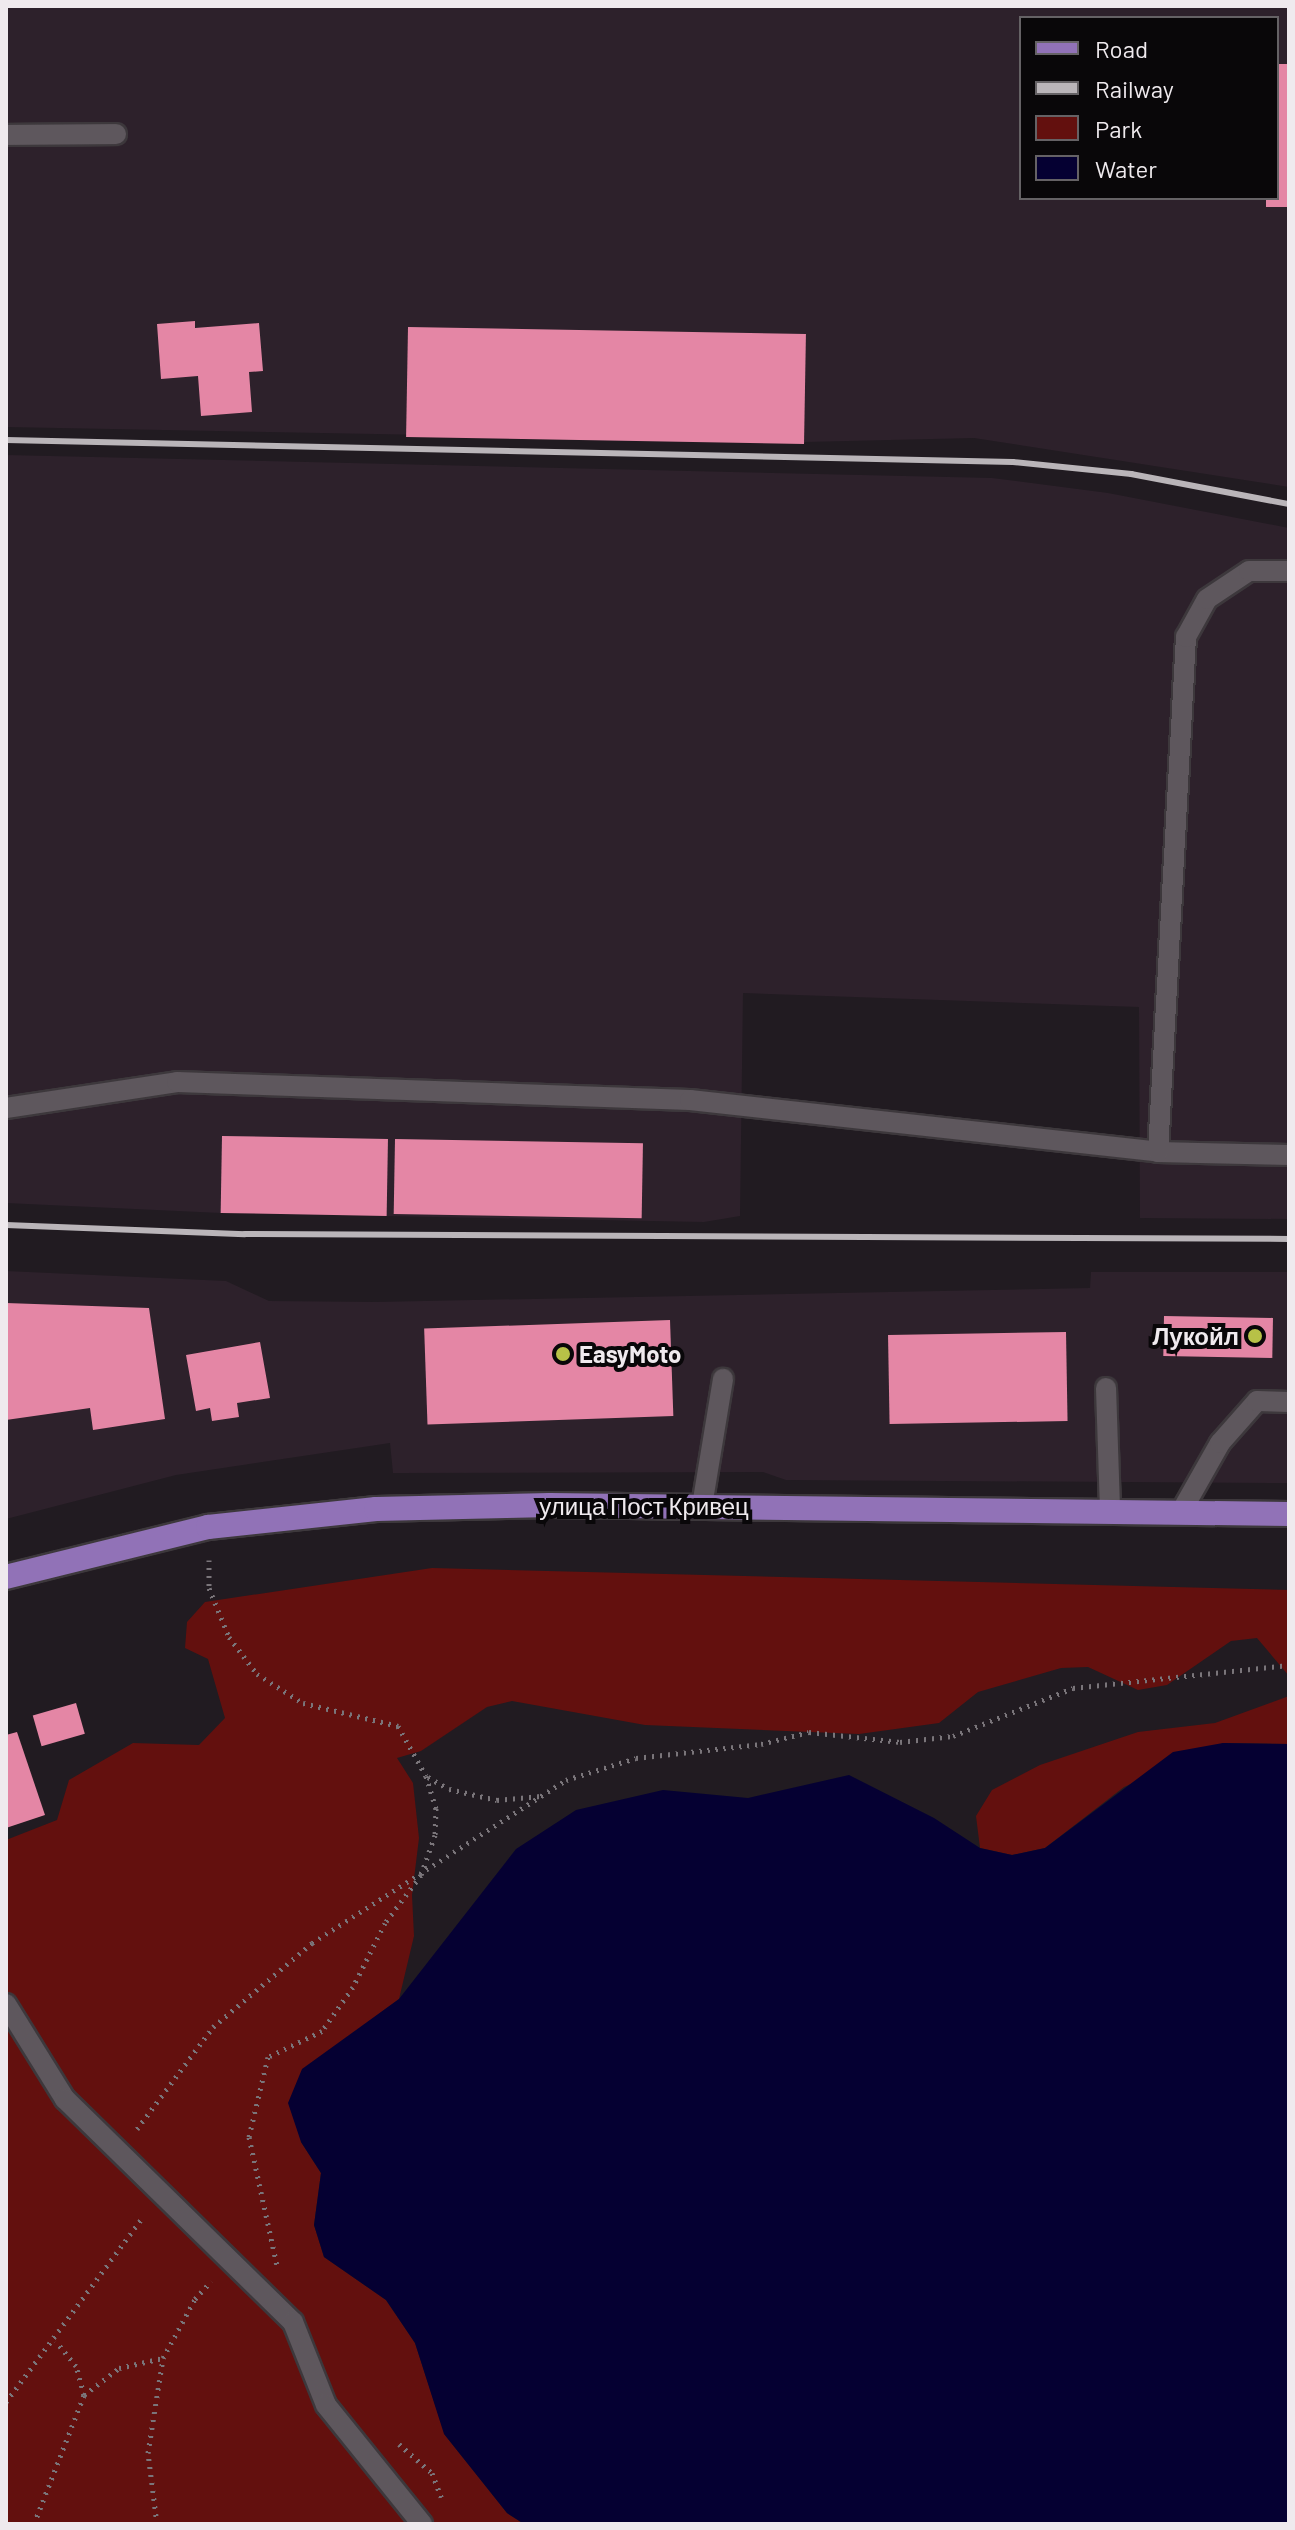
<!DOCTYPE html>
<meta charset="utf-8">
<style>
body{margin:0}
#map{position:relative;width:1295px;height:2530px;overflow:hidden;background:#211b21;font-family:Barlow,sans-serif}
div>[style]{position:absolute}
.built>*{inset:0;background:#2d212b}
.green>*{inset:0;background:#63100e}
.water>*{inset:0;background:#050032}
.building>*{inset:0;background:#e486a5;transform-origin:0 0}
.path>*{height:5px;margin-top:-2.5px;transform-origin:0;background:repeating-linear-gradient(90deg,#7a757a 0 2px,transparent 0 8px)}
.roads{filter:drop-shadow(2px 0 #3d383c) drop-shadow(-2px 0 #3d383c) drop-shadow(0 2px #3d383c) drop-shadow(0 -2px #3d383c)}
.service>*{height:20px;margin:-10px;padding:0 10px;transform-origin:10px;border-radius:10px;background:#5e575d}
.primary>*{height:24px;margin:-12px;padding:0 12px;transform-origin:12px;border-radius:12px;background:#9172b7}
.rail>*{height:6px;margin:-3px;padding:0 3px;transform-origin:3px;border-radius:3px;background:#bab5b9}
.dots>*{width:22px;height:22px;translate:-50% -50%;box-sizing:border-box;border:4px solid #090709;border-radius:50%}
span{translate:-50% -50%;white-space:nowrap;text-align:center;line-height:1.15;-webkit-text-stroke:8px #090709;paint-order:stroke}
.poi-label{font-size:24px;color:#efeaee;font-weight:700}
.right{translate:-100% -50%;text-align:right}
.left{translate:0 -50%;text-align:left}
.street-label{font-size:24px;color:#efeaee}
.frame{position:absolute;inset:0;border:8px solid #efeaee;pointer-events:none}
.legend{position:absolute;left:1019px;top:16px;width:260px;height:184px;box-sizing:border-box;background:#090709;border:2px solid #656265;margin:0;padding:10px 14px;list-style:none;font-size:24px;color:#efeaee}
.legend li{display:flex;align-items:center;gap:16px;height:40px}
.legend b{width:40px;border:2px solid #656265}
</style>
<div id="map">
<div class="built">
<div style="clip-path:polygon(evenodd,6px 6px,1289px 6px,1289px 487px,974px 438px,805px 442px,6px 427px,6px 6px,1021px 18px,1277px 18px,1277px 198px,1021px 198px,1021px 18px)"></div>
<div style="clip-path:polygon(6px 455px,992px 478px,1108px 493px,1289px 528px,1289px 1219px,1140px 1218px,1139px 1007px,743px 993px,740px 1216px,704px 1222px,221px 1213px,6px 1203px)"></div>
<div style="clip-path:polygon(6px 1271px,226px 1281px,269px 1301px,376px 1302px,1090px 1288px,1091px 1272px,1289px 1272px,1289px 1483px,786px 1480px,763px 1472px,393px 1473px,390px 1443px,176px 1475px,6px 1519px)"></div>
</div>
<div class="green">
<div style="clip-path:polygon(432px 1568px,1289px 1590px,1289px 1676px,1257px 1638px,1231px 1641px,1167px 1685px,1138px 1690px,1088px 1667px,1061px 1668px,978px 1692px,939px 1723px,859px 1734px,645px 1725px,512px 1701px,487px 1707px,421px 1751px,397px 1758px,413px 1783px,419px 1838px,412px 1895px,414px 1936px,399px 1999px,355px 2032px,301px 2142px,321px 2173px,314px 2225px,324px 2257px,386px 2300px,415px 2343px,445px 2435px,507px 2513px,524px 2524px,6px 2524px,6px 1840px,57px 1820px,69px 1780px,133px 1743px,199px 1745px,225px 1718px,208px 1659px,185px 1648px,187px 1622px,205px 1602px)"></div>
<div style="clip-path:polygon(1289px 1696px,1289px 1744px,1223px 1743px,1124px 1787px,1045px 1848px,1012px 1855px,980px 1848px,976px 1816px,992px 1790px,1040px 1765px,1138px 1732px,1215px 1723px)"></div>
</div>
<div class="water">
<div style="clip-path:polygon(1223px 1743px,1289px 1744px,1289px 2524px,524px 2524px,507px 2513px,444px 2434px,415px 2343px,386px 2300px,324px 2257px,314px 2225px,321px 2173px,301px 2142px,288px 2103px,302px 2069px,399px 1999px,516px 1849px,576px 1810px,663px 1790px,748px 1798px,849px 1775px,934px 1818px,980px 1848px,1012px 1855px,1045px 1848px,1173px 1752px)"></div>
</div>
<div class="building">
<div style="clip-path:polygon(1277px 64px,1289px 64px,1289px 207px,1266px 207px,1266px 198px,1277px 198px)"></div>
<div style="clip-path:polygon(195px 321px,195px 328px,259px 323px,263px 371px,249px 372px,252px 412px,201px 416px,198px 376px,161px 379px,157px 324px)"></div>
<div style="left:408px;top:327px;width:398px;height:110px;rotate:1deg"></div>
<div style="left:222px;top:1136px;width:166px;height:77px;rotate:1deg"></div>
<div style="left:395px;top:1139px;width:248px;height:75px;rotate:1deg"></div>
<div style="clip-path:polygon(6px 1303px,149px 1308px,165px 1419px,93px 1430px,90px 1408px,6px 1420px)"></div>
<div style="left:1164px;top:1316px;width:109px;height:40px;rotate:1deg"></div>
<div style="left:670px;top:1320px;width:96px;height:246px;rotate:88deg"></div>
<div style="left:1066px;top:1332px;width:89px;height:178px;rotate:89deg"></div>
<div style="clip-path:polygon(260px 1342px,270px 1398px,237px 1403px,239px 1417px,212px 1421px,210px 1408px,196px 1411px,186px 1355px)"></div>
<div style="left:76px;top:1703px;width:32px;height:45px;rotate:74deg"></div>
<div style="clip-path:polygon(17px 1732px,45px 1815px,6px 1828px,6px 1735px)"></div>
</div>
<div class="path">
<div style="left:209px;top:1560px;width:28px;rotate:90deg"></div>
<div style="left:209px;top:1588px;width:53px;rotate:67.8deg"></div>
<div style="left:229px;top:1637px;width:46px;rotate:52.9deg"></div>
<div style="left:257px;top:1674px;width:54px;rotate:32.2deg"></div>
<div style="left:303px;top:1703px;width:98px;rotate:13.6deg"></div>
<div style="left:398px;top:1726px;width:57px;rotate:60.8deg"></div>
<div style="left:426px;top:1776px;width:34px;rotate:73deg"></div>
<div style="left:436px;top:1808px;width:27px;rotate:92deg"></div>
<div style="left:435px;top:1835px;width:42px;rotate:109.3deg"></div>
<div style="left:421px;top:1875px;width:60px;rotate:126.9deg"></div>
<div style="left:385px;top:1923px;width:72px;rotate:116.6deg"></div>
<div style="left:353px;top:1987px;width:54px;rotate:125.2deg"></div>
<div style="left:322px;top:2031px;width:60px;rotate:154.3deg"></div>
<div style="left:268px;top:2057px;width:82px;rotate:103.4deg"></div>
<div style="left:249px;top:2137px;width:131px;rotate:77.7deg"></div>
<div style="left:428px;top:1777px;width:24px;rotate:30deg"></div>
<div style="left:449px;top:1789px;width:49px;rotate:12.9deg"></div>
<div style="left:497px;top:1800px;width:44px;rotate:-5.2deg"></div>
<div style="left:137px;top:2129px;width:127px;rotate:-53.3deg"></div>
<div style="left:213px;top:2027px;width:130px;rotate:-40.3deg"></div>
<div style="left:312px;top:1943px;width:302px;rotate:-32.7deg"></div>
<div style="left:566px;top:1780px;width:73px;rotate:-17.4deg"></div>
<div style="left:636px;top:1758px;width:126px;rotate:-6.4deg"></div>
<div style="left:761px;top:1744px;width:49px;rotate:-14deg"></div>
<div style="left:809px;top:1732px;width:92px;rotate:6.3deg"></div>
<div style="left:900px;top:1742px;width:53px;rotate:-6.5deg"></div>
<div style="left:953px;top:1736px;width:129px;rotate:-21.8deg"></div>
<div style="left:1073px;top:1688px;width:217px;rotate:-6.1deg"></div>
<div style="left:84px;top:2395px;width:44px;rotate:-37.6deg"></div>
<div style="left:119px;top:2368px;width:45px;rotate:-12.8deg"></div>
<div style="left:6px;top:2402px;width:230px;rotate:-53.5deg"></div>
<div style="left:399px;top:2444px;width:44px;rotate:41.3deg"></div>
<div style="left:432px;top:2473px;width:26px;rotate:69deg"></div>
<div style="left:34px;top:2524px;width:138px;rotate:-68.8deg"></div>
<div style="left:84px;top:2395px;width:30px;rotate:-105deg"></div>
<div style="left:76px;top:2366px;width:32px;rotate:-129deg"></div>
<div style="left:157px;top:2524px;width:72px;rotate:-97.2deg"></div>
<div style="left:148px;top:2453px;width:96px;rotate:-81deg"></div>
<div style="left:163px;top:2358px;width:67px;rotate:-61.5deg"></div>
<div style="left:195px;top:2299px;width:24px;rotate:-48deg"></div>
</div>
<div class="roads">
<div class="service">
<div style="left:6px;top:135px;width:110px;rotate:-0.5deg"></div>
<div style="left:6px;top:1108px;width:173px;rotate:-8.6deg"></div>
<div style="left:177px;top:1082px;width:513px;rotate:2.01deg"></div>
<div style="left:690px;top:1100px;width:471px;rotate:6.3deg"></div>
<div style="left:1158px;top:1152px;width:131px;rotate:1.3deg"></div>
<div style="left:1158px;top:1152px;width:516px;rotate:-86.89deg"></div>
<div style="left:1186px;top:637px;width:43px;rotate:-61.1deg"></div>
<div style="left:1207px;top:599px;width:50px;rotate:-33.7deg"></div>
<div style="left:1249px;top:571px;width:40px"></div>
<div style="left:1106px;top:1388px;width:123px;rotate:88.1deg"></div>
<div style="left:702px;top:1506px;width:129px;rotate:-80.6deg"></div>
<div style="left:1181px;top:1512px;width:79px;rotate:-60.5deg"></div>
<div style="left:1220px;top:1443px;width:56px;rotate:-48.6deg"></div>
<div style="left:1257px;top:1401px;width:32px;rotate:2deg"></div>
<div style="left:6px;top:2004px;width:112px;rotate:58.2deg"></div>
<div style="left:65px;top:2099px;width:319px;rotate:44.4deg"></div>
<div style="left:293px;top:2322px;width:89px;rotate:68.3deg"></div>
<div style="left:326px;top:2405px;width:153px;rotate:51.1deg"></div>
</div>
<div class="primary">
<div style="left:6px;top:1577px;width:208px;rotate:-13.9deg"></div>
<div style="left:208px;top:1527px;width:169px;rotate:-6.1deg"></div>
<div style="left:376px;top:1509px;width:174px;rotate:-1.3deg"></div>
<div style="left:550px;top:1505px;width:739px;rotate:0.7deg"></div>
</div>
</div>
<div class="rail">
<div style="left:6px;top:440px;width:1007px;rotate:1.25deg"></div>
<div style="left:1013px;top:462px;width:119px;rotate:5.8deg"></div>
<div style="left:1131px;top:474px;width:161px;rotate:10.8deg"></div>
<div style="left:6px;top:1225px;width:239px;rotate:2.2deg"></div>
<div style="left:245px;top:1234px;width:1044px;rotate:0.27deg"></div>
</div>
<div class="dots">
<div style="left:1255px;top:1336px;background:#b7c147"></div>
<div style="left:563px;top:1354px;background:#b7c147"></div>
</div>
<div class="poi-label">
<span class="right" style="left:1239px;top:1336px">Лукойл</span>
<span class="left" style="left:579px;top:1354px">EasyMoto</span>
</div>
<div class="street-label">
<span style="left:644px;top:1506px">улица Пост Кривец</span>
</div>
<div class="frame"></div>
<ul class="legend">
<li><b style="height:10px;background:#9172b7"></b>Road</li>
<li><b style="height:10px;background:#bab5b9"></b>Railway</li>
<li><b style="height:22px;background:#63100e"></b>Park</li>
<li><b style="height:22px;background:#050032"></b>Water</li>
</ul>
</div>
